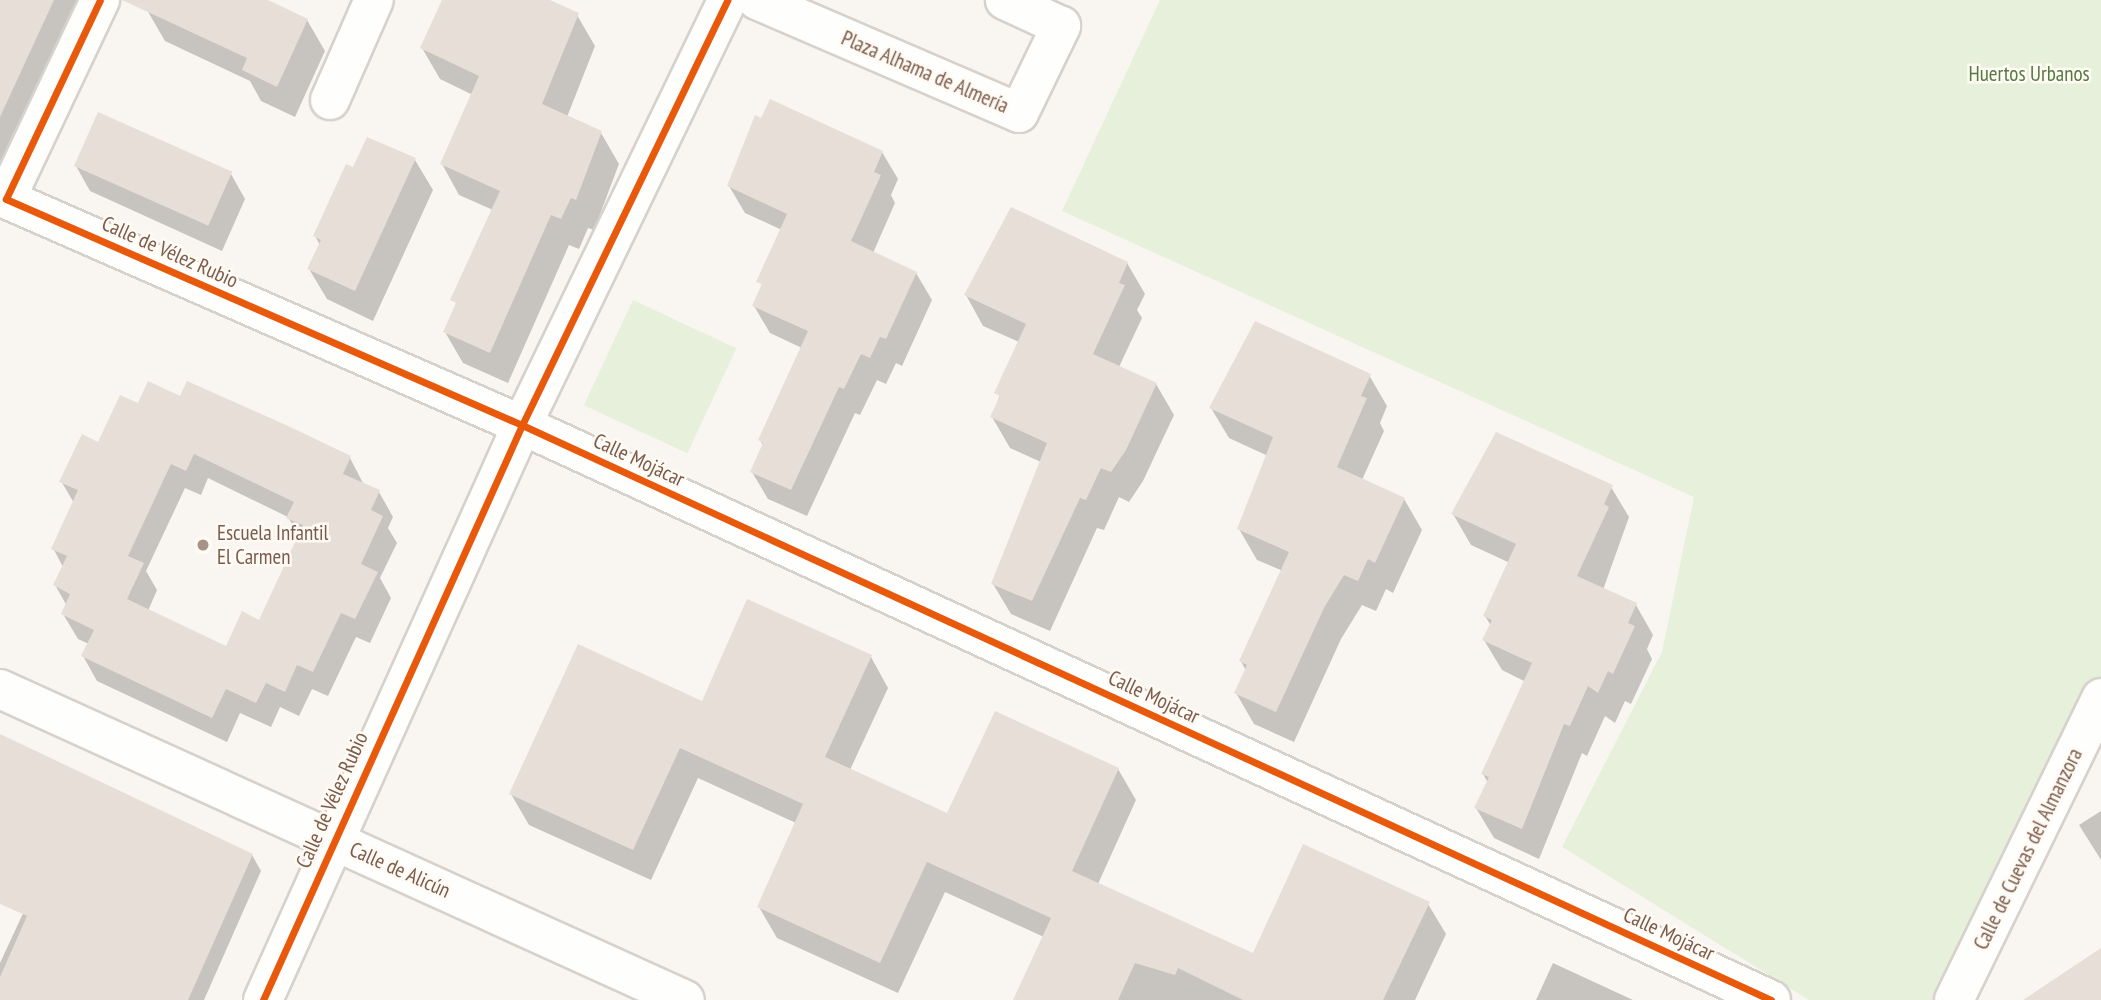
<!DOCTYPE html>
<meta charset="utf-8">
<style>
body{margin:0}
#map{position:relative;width:2101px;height:1000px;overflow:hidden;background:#f9f5f0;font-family:"PT Sans Narrow",sans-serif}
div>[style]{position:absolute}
.green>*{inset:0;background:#e7f0db;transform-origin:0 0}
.shadow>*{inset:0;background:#0003}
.building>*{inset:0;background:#e6ded7;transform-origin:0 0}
.roads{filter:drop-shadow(2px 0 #d7d1cb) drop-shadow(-2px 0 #d7d1cb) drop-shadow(0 2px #d7d1cb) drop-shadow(0 -2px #d7d1cb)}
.minor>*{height:38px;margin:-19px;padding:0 19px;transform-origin:19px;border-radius:19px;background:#fefefd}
.cycleway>*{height:7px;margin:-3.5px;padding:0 3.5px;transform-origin:3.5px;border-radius:3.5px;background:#e8590c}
.dots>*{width:19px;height:19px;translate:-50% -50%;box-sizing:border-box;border:4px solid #fffaf3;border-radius:50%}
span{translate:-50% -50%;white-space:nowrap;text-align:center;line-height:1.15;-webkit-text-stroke:5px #fffaf3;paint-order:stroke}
.street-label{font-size:21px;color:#7a5c4d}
.park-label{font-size:21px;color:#537a41}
.poi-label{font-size:21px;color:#7a5c4d}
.left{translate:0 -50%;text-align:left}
</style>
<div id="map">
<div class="green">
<div style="clip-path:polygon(1160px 0,2101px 0,2101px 698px,1954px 1000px,1809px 1000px,1562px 847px,1662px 652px,1694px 497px,1062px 211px)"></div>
<div style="left:633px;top:300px;width:114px;height:116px;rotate:25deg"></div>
</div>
<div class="shadow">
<div style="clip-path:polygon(0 0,86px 0,0 171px)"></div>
<div style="clip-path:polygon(151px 0,263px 0,307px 20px,325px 51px,295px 117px,261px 101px,250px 81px,165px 41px,147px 10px)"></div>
<div style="clip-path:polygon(444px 0,546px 0,577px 15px,595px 46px,567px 117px,601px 133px,619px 164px,594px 230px,588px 228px,579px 249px,569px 245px,508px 383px,463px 363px,445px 332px,493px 210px,459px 195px,442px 164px,473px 95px,440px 79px,422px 48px)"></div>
<div style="clip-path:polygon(882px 152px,898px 179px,891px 195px,895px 203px,873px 253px,916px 273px,932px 300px,902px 366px,896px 363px,886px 384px,877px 380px,860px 415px,855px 413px,807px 516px,768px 499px,752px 472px,764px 447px,760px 440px,802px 348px,770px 333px,754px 306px,782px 230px,745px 213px,729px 186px)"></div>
<div style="clip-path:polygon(415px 160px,433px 190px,373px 321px,327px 299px,309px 269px,320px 245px,315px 236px,354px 170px)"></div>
<div style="clip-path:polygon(76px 166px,231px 174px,245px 199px,222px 251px,90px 191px)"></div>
<div style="clip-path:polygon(1127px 263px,1145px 294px,1137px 310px,1142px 318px,1119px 367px,1156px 384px,1174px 415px,1143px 481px,1129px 502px,1119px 497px,1104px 530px,1097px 528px,1050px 631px,1011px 614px,993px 584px,1041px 462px,1010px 448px,992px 417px,1019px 342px,983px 326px,966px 295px)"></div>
<div style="clip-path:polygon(1369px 375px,1387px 406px,1380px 423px,1384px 431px,1362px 480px,1404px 499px,1422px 530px,1393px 593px,1386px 589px,1376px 611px,1362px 605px,1341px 639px,1294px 742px,1254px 724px,1236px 693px,1246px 671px,1241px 661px,1283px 571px,1257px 560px,1239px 529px,1268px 456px,1229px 438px,1211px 408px)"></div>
<div style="clip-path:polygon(evenodd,181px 399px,350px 458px,364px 485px,379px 492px,393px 517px,388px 528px,397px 543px,380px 578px,391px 598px,370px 643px,356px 637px,328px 696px,312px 689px,299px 716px,280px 707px,271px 727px,240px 713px,227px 742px,97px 681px,83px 656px,89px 644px,78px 639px,63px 614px,67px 606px,55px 585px,63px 567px,53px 548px,74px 503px,61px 481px,139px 405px,181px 399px,208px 478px,288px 517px,299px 536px,259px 622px,227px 648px,148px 611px,157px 590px,146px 571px,185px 488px,201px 495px,208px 478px)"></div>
<div style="clip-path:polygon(1611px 487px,1629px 517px,1603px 590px,1636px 605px,1653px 635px,1647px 649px,1652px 659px,1631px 704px,1625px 701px,1615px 723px,1605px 716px,1587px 756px,1582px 753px,1539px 859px,1494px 838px,1476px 808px,1488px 783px,1483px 774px,1526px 682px,1502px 670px,1484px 640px,1491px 626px,1485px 616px,1510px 563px,1471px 545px,1453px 514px)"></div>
<div style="clip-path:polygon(871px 657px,888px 688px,850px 770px,948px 815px,1118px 769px,1136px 800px,1098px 884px,1253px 955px,1428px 904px,1446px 934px,1415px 1000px,1015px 1000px,1044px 937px,945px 892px,898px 993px,777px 938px,759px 907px,796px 823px,698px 778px,651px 880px,529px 825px,511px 794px,702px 703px)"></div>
<div style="clip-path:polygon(0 736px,252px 855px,261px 871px,204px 1000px,0 1000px,0 963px,32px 894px,0 877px)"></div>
<div style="clip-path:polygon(2101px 811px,2101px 860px,2079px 825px)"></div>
<div style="clip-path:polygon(1553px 963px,1633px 1000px,1536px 1000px)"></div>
</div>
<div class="building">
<div style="clip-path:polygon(0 0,54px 0,0 117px)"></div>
<div style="clip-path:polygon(122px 0,268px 0,308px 19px,277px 87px,242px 70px,247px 58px)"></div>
<div style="clip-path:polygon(442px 0,550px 0,579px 13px,542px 104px,602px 131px,576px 200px,571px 198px,561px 219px,551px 215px,490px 353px,443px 332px,456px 303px,450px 300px,500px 191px,440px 164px,479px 76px,420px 48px)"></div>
<div style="clip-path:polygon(770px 99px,883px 151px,874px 172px,881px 175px,851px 241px,917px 272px,886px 339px,880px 337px,870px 358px,861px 354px,844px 389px,839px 387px,791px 490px,750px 472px,763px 443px,758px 440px,808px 331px,752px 306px,762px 284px,756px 282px,787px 214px,727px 186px,755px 115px,761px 118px)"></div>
<div style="left:98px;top:112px;width:147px;height:59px;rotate:24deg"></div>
<div style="clip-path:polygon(367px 137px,416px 158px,355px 291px,307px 269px,321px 240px,313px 236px,346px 164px,353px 167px)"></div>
<div style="clip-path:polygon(1011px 207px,1128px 262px,1119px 283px,1125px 285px,1093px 354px,1157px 383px,1126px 450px,1111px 472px,1101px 468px,1086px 500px,1080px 498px,1032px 601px,991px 584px,1047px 443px,990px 417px,1000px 396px,994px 393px,1026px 324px,964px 295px)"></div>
<div style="clip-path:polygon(1255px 321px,1371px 374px,1361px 396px,1367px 398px,1337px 467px,1405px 498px,1375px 563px,1368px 559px,1358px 581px,1344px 575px,1324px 608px,1276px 712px,1234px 693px,1247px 665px,1239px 661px,1289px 552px,1237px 529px,1273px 437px,1209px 408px)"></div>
<div style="clip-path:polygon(evenodd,148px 381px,180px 396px,187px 381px,288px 426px,351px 456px,343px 474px,380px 490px,371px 510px,383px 516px,361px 564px,378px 572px,355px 619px,341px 613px,313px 672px,297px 665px,285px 692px,266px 683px,256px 703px,226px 689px,212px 718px,81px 656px,94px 630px,61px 614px,70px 594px,53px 585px,67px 556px,51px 549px,78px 490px,59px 482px,82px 434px,98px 442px,120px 395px,138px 403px,148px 381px,194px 454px,294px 502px,286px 518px,303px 525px,259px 620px,242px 611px,226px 646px,127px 599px,144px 563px,128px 556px,171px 464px,186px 471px,194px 454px)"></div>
<div style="clip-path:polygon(1496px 432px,1613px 485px,1604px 504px,1609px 507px,1577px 576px,1637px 603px,1628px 623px,1635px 626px,1613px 674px,1608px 671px,1598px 693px,1588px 686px,1570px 726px,1564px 724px,1522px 829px,1474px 808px,1489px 777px,1481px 774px,1532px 663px,1482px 640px,1492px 620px,1483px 616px,1516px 544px,1451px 514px)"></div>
<div style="clip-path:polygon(747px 599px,872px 655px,825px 757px,947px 813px,995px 711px,1119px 768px,1072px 871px,1253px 953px,1303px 844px,1430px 902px,1383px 1000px,1243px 1000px,1178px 968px,1175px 975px,1135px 963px,1118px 1000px,1013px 1000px,1051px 918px,927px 862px,880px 963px,757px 907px,803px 804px,680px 748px,633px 850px,509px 794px,578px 644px,702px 701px)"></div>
<div style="clip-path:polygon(0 734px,253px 854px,188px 1000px,0 1000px,0 977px,27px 916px,0 904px)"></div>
<div style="clip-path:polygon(2101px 948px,2101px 1000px,2023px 1000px)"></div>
</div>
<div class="roads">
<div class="minor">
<div style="left:100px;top:0;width:220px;rotate:115.3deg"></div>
<div style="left:6px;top:199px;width:563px;rotate:23.65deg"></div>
<div style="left:522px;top:425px;width:1375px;rotate:24.72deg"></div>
<div style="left:757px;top:0;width:285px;rotate:23.3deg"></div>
<div style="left:1019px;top:113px;width:97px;rotate:-64.2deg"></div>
<div style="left:1061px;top:26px;width:62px;rotate:-155.1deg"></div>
<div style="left:330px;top:100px;width:109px;rotate:-66.3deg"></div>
<div style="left:0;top:689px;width:752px;rotate:24.42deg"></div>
<div style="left:263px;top:1000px;width:631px;rotate:-65.75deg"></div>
<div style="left:522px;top:425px;width:472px;rotate:-64.2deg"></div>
<div style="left:1954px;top:1000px;width:336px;rotate:-64deg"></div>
</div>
</div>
<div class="cycleway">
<div style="left:100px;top:0;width:220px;rotate:115.3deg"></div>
<div style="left:6px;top:199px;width:563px;rotate:23.65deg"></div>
<div style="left:522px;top:425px;width:1375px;rotate:24.72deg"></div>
<div style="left:263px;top:1000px;width:631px;rotate:-65.75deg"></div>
<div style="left:522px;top:425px;width:472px;rotate:-64.2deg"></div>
</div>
<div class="dots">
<div style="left:203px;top:545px;background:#a69286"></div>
</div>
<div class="street-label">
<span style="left:925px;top:72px;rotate:23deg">Plaza Alhama de Almería</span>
<span style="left:170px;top:252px;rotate:24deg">Calle de Vélez Rubio</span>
<span style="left:639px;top:460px;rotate:25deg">Calle Mojácar</span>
<span style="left:1154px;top:697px;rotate:25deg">Calle Mojácar</span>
<span style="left:332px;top:800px;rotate:-66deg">Calle de Vélez Rubio</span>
<span style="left:2028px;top:849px;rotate:-64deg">Calle de Cuevas del Almanzora</span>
<span style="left:400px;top:870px;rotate:24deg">Calle de Alicún</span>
<span style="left:1669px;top:934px;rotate:25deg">Calle Mojácar</span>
</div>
<div class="park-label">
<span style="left:2029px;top:74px">Huertos Urbanos</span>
</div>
<div class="poi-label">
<span class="left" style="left:217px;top:545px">Escuela Infantil<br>El Carmen</span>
</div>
</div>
